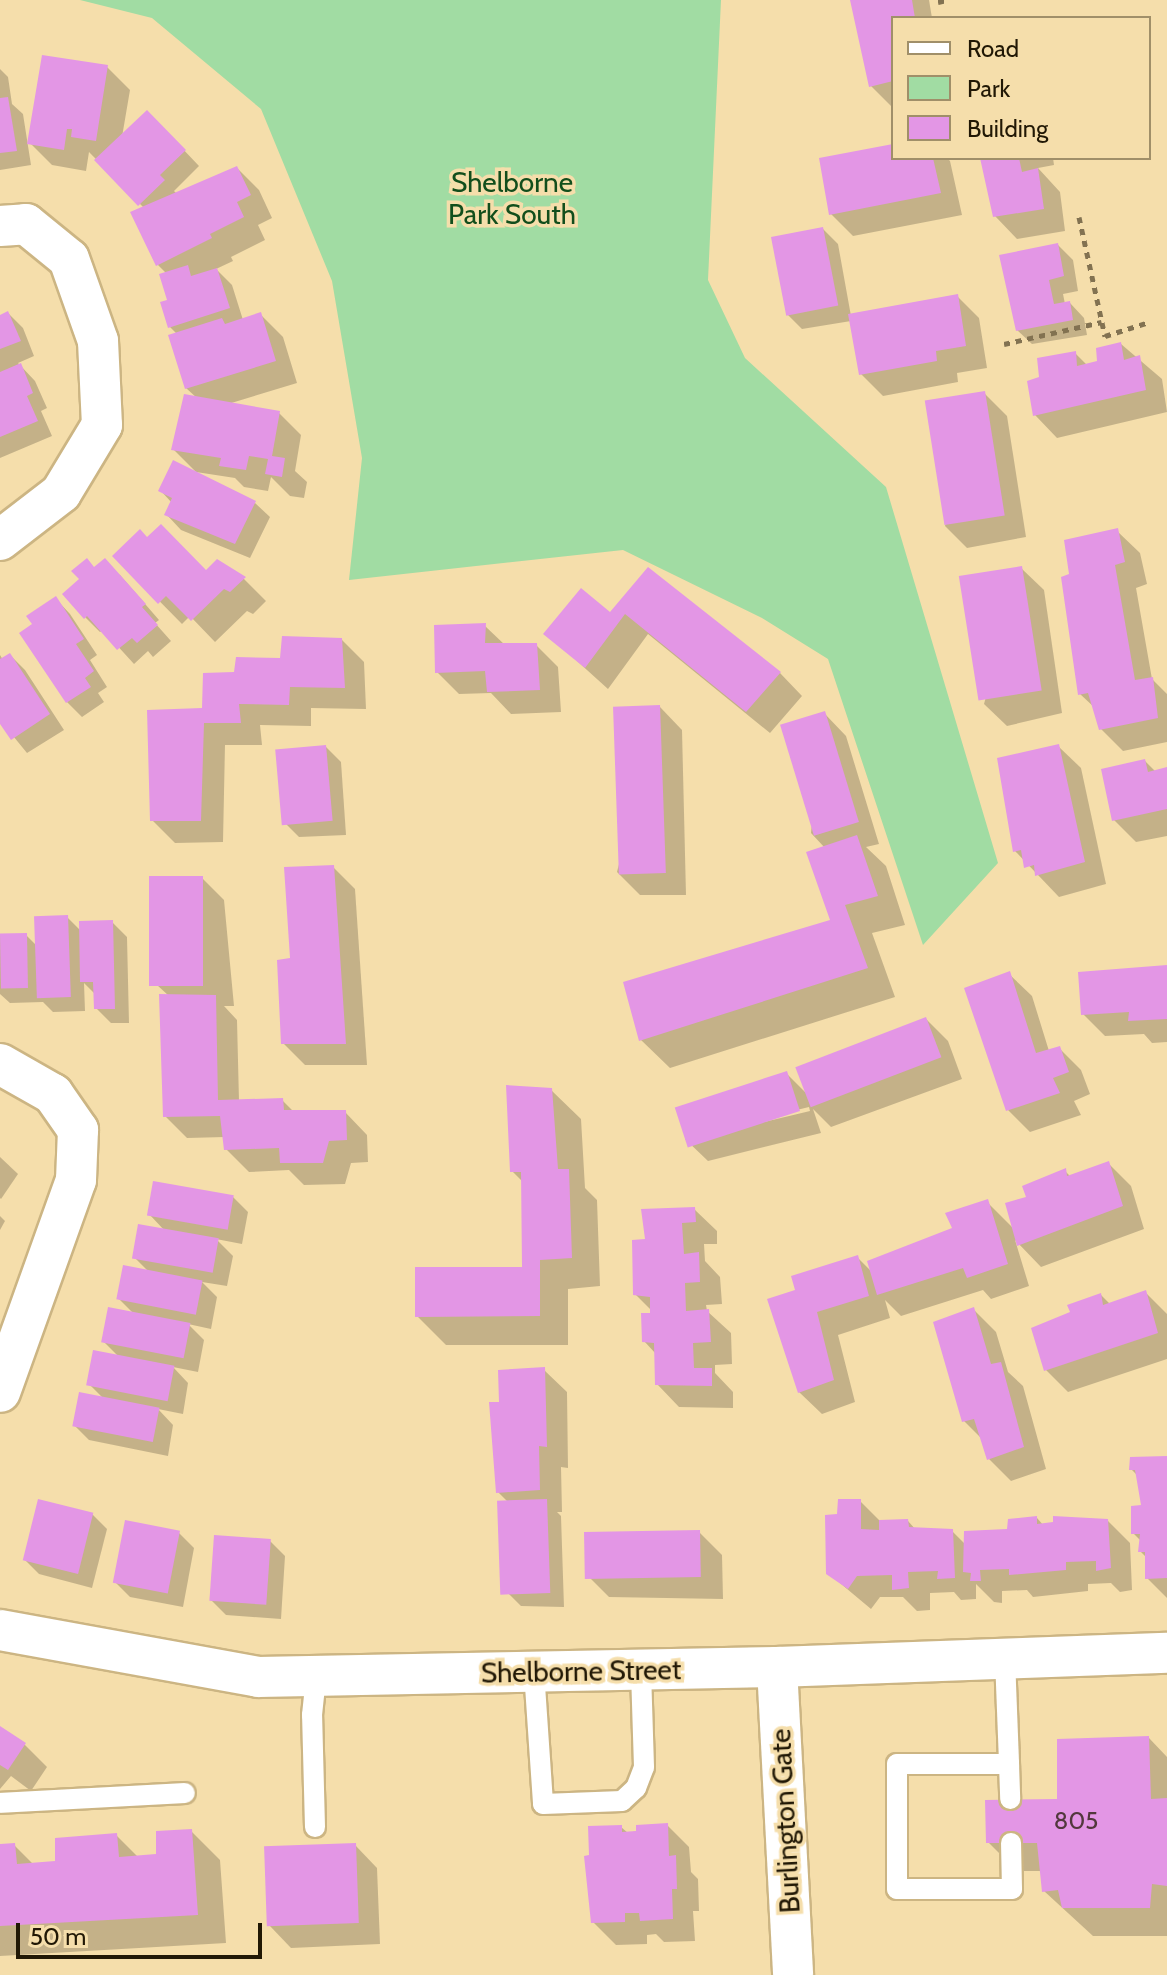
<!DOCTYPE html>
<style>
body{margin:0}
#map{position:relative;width:1167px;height:1975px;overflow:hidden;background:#f5deab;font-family:Cabin,sans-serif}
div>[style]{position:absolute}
.green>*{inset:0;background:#a1dca3}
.shadow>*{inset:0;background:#0003}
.building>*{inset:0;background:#e396e5;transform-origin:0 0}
.path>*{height:5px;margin-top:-2.5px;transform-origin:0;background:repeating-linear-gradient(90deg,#827251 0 6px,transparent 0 12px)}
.roads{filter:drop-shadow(2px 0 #ccb583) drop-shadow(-2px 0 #ccb583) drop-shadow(0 2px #ccb583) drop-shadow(0 -2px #ccb583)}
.lane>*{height:20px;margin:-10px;padding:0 10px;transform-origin:10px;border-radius:10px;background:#fff}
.street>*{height:40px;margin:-20px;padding:0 20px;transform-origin:20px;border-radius:20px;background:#fff}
span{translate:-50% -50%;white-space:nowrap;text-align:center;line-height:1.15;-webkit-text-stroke:7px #f5deab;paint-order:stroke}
.number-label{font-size:24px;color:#52383d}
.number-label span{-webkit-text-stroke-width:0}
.park-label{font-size:28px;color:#124e1c}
.street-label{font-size:28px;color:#211805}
.legend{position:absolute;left:891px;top:16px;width:260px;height:144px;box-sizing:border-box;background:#f5deab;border:2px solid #a08f69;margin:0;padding:10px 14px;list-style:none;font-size:24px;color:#211805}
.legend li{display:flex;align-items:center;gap:16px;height:40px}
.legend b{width:40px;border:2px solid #a08f69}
.scale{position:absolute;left:16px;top:1923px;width:246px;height:36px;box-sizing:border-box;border:4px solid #211805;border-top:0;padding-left:10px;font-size:24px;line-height:28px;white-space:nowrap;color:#211805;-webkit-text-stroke:6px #f5deab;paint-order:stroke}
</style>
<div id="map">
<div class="green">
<div style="clip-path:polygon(80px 0,721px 0,708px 280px,745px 358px,886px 487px,998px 863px,923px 945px,828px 659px,762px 618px,623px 550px,349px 580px,362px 458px,332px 281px,261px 109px,152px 18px)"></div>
</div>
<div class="shadow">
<div style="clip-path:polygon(852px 0,929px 0,932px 18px,893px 18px,893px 108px,871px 86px)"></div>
<div style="clip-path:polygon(107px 67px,130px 90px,122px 137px,162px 127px,199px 166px,174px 191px,177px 194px,237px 168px,259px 190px,272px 218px,258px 225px,265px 240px,231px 257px,233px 261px,216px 269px,232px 285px,243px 320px,261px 315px,283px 337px,297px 383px,228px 404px,279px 413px,301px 435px,295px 471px,307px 482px,304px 498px,290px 496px,271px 477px,268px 491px,244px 487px,235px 478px,196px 472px,173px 449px,198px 399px,186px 388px,177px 334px,170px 327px,167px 274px,158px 265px,144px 208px,89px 152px,86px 171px,52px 165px,30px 143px)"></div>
<div style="clip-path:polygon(0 69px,8px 77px,12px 104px,23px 114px,31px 165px,0 170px)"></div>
<div style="clip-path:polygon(893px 146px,893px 158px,947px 158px,950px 161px,962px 215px,853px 236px,831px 214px)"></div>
<div style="clip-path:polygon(982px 158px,1053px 158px,1054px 165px,1038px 168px,1060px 192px,1065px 231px,1017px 239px,995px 216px)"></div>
<div style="clip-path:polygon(823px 229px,838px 244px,851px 316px,957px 296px,979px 318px,987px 368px,957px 373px,958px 382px,883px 396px,861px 374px,851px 321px,802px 329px,787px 314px)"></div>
<div style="clip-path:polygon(1058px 245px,1073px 260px,1078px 291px,1063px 294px,1065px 304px,1070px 303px,1084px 318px,1087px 335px,1032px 344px,1017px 330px)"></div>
<div style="clip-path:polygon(8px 313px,23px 328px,34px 356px,18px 363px,35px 381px,47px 408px,41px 411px,52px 436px,0 458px,0 317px)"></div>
<div style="clip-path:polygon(1121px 344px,1162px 379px,1167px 412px,1057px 438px,1035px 415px,1041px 379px,1075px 353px,1088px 366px,1099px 363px)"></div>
<div style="clip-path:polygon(985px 394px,1007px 416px,1026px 537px,967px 548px,945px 526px)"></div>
<div style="clip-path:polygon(174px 463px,255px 503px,270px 517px,250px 558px,181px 530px,167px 515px,172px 503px,161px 491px)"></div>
<div style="clip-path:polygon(1117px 531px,1140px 553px,1147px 584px,1136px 588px,1152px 679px,1167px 694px,1167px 742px,1123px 751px,1100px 728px,1095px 708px,1080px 694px,1071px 576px)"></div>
<div style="clip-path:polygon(115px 556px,207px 573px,218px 561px,244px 579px,266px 601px,253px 614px,247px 611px,215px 642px,190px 616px,182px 624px)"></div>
<div style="clip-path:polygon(1021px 568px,1044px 590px,1062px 713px,1007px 726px,984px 704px)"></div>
<div style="clip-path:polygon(95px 569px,120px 575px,159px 620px,155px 623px,171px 641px,153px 657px,148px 651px,134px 664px,103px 630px,100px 632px,85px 617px)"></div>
<div style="clip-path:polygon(649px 569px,780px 673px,802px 696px,770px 733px,648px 634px,608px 689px,546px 633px,610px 615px)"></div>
<div style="clip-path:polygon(56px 599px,70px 614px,97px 655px,90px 660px,107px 687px,98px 693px,104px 702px,82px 717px,67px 702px,35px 625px)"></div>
<div style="clip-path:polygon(485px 626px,505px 645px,536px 645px,558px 667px,561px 712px,511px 714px,491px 693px,459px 694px,437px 672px)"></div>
<div style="clip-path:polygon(342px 640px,364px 662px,366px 709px,311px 708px,311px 726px,260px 725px,262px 745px,225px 745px,223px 842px,175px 843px,152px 820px,204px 710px,236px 673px)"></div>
<div style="clip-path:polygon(0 655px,3px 660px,10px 655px,25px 670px,64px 730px,27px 753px,0 720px)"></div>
<div style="clip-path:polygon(660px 707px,682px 730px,686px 895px,640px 895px,617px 872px)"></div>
<div style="clip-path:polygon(824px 713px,846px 736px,879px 844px,866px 847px,886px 866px,905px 925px,872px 933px,895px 997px,670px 1068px,641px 1040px,832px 921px,825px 848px,811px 833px)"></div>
<div style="clip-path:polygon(1058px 746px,1081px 768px,1106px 884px,1059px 897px,1015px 851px)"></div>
<div style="clip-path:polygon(326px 747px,341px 762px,346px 835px,299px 837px,284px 822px)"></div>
<div style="clip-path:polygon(1145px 761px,1156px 772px,1167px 770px,1167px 836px,1136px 842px,1114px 820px)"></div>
<div style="clip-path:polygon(333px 867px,355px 889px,367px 1065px,305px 1065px,283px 1043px,292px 960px)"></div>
<div style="clip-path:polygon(202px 878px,224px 900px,234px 1006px,224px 1006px,237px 1020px,239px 1101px,282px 1100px,294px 1112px,345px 1112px,367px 1135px,368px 1162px,351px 1163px,345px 1184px,304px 1185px,289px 1170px,249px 1172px,226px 1149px,225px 1137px,187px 1138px,165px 1116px,169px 996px,157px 985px)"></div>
<div style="clip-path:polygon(67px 917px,81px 931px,112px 922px,127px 937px,129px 1023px,111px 1023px,96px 1008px,95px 994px,84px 983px,85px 1011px,53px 1012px,43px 1002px,10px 1003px,0 994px,0 936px,26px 935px,37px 946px)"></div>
<div style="clip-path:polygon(1167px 967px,1167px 1042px,1152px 1043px,1144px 1034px,1105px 1036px,1083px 1014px)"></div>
<div style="clip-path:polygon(1009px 974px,1032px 996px,1049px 1051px,1059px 1048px,1081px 1070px,1090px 1094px,1074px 1101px,1081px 1115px,1030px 1132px,1008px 1110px)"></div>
<div style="clip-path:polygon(evenodd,926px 1019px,948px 1041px,962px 1079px,831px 1127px,813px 1109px,821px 1133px,708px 1161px,685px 1139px,786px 1073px,805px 1092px,926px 1019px,809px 1107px,810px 1111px,698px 1138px,698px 1134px,809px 1107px)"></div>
<div style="clip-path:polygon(551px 1090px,581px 1119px,585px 1188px,597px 1200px,600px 1286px,568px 1289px,568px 1345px,446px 1345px,417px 1316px,524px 1269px,523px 1182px,512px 1171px)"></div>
<div style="clip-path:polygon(0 1157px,18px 1174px,1px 1199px,0 1198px)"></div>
<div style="clip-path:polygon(1108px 1163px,1131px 1186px,1144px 1229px,1041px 1267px,1015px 1240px,1029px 1286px,991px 1299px,983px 1290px,901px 1316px,885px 1300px,890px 1318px,838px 1335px,855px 1402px,822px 1414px,799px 1392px,797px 1291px,857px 1257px,873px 1273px,955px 1229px,987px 1202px,1014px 1229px,1028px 1198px,1065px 1171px,1071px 1177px)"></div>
<div style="clip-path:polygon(233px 1197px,248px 1212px,242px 1244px,216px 1239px,233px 1256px,227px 1286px,202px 1282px,217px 1297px,211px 1329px,188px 1324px,204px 1340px,198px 1372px,173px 1367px,188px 1383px,183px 1414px,158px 1409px,173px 1425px,168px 1456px,89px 1440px,74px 1425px,104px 1399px,89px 1384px,119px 1357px,103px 1341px,134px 1314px,118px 1298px,149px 1272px,134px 1257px,165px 1231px,149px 1214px)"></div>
<div style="clip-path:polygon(694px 1209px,717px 1231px,717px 1244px,704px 1244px,705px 1261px,720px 1277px,722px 1304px,706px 1305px,707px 1311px,731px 1333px,732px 1364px,715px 1365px,715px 1373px,733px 1392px,733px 1408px,679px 1407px,657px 1384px,656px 1354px,644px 1341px,652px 1311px,635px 1294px,647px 1241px)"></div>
<div style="clip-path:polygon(0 1216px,5px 1221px,0 1230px)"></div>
<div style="clip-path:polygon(1145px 1292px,1167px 1314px,1167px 1359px,1068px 1392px,1046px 1370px,1101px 1295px,1110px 1304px)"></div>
<div style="clip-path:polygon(974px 1310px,996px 1332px,1008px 1372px,1023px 1386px,1046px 1469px,1011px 1481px,989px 1459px,982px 1439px,964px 1421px)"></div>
<div style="clip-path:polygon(544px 1370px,567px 1392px,568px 1468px,561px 1467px,562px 1512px,557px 1512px,561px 1516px,564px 1607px,521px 1606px,506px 1591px,508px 1502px,498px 1492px,501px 1404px)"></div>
<div style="clip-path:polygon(1167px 1458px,1167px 1598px,1147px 1578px,1147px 1558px,1140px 1551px,1141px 1541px,1133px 1533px,1144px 1506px,1137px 1475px,1131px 1469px)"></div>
<div style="clip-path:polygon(860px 1501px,881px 1522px,908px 1521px,916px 1530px,952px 1531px,966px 1545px,1037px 1518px,1044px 1526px,1108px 1521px,1130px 1543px,1132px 1590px,1120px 1592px,1111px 1583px,1088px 1584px,1088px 1591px,1033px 1597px,1027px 1590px,1002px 1591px,1002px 1603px,994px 1602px,976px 1584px,976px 1599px,961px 1600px,954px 1592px,930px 1593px,930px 1610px,917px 1611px,903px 1597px,880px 1597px,871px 1609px,828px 1573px,838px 1516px)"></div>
<div style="clip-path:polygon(92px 1514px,107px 1529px,92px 1588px,39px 1574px,24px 1559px)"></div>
<div style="clip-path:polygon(699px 1532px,722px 1555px,723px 1599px,609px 1597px,587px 1575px)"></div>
<div style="clip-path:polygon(179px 1533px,194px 1548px,183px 1607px,130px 1597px,115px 1582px)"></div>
<div style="clip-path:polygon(270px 1541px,285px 1556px,281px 1619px,226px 1615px,211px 1600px)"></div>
<div style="clip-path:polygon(0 1728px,25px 1745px,47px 1767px,31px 1791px,11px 1776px,0 1789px)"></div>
<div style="clip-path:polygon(1149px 1738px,1167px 1757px,1167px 1936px,1093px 1936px,1044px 1891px,1042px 1871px,1017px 1871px,988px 1842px,1059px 1801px)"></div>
<div style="clip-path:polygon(667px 1825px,689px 1847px,691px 1872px,698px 1879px,699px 1911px,693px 1911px,695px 1941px,664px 1942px,656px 1934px,647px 1935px,647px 1944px,616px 1945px,593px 1922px,621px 1827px,628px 1833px)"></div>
<div style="clip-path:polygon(191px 1831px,220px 1860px,226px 1943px,0 1956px,0 1846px,14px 1845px,33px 1864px,57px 1862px,116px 1835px,138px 1857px,158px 1855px)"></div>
<div style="clip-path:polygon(355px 1845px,377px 1868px,380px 1944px,291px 1948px,269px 1925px)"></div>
</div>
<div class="building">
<div style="clip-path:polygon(850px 0,912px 0,915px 18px,893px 18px,893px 81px,869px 87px)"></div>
<div style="clip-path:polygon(42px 55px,108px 65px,96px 141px,71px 137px,72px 129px,67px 129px,64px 150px,27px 144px)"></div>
<div style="clip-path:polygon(8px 97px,17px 151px,0 153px,0 98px)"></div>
<div style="clip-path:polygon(147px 110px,186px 150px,160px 175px,165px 180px,138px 206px,94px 160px)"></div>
<div style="clip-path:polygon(893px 144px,893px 158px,933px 158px,941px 193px,829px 215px,819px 158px)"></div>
<div style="clip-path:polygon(980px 158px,1019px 158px,1022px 172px,1038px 168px,1044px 209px,993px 217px)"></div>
<div style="clip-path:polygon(237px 166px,251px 195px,237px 202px,244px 217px,210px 234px,212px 238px,156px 266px,130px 212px)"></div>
<div style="left:823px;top:227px;width:80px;height:53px;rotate:79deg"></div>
<div style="clip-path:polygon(1058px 243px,1064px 276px,1049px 280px,1054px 304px,1070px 301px,1073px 320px,1016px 331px,999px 255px)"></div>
<div style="clip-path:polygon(188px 265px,191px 276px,217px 268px,230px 308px,168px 328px,160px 302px,167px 300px,159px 274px)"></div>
<div style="clip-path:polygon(958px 294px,966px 346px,936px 351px,937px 361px,859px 375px,848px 314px)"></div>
<div style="clip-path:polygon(8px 311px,21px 341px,0 349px,0 315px)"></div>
<div style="clip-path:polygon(261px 312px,276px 361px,185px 389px,168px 335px,222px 318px,225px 324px)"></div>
<div style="clip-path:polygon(1121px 342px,1124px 360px,1140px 355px,1146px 390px,1033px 416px,1027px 381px,1039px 377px,1037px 358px,1076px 351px,1077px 366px,1097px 361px,1096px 348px)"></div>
<div style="clip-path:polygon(21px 363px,33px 393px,27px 396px,38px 421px,0 437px,0 372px)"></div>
<div style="left:985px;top:391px;width:126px;height:61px;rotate:81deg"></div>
<div style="clip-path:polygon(184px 394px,280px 411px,272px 456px,285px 458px,282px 477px,265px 474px,268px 459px,249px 456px,246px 470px,219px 466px,221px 458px,171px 450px)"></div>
<div style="clip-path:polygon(173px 460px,256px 501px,235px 544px,164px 515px,172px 498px,158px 491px)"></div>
<div style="clip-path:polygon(161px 524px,206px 570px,217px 559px,246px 577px,230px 592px,224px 589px,191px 621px,166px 596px,158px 604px,112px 556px,140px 529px,147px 537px)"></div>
<div style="clip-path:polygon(1118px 528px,1125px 562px,1115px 565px,1135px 680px,1153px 677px,1158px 718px,1099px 730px,1088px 693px,1078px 695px,1061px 577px,1069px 574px,1064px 540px)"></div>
<div style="clip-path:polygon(87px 558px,94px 567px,105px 558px,146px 604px,142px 607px,158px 625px,137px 643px,132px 638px,117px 650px,87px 616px,84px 619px,62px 594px,79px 579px,71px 571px)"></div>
<div style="left:1022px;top:566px;width:126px;height:64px;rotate:81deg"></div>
<div style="clip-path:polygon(648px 567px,781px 672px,746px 712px,625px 614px,585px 668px,543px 634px,581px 588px,610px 612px)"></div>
<div style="clip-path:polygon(56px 596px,84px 639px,76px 644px,94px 671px,85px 678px,91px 687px,66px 703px,19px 633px,32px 624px,26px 616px)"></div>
<div style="clip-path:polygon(486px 623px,485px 643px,537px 643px,540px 690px,487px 692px,485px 671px,435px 673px,434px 625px)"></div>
<div style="clip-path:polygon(282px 636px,342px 638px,345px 688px,290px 687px,289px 705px,239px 704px,241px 723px,204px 723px,201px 821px,150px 821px,147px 710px,202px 708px,203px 673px,234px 672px,236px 657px,280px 658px)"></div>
<div style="clip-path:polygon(10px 653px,50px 714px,11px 740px,0 724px,0 659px)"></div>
<div style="left:660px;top:705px;width:168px;height:47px;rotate:88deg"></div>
<div style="left:825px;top:711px;width:116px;height:47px;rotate:73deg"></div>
<div style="clip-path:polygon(1059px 744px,1085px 862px,1035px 876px,1034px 865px,1024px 868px,1021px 850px,1013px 852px,997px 758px)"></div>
<div style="left:326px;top:745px;width:76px;height:51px;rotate:85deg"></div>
<div style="clip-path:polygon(1145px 759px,1148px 772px,1167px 767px,1167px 809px,1112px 821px,1101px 769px)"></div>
<div style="clip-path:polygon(857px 835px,878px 896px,845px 905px,868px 968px,639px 1041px,623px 982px,830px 920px,806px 852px)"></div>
<div style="clip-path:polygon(334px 865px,346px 1044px,281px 1044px,277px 960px,290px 958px,284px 867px)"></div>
<div style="left:149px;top:876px;width:54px;height:110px"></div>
<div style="left:68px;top:915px;width:82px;height:34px;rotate:88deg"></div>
<div style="clip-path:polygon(113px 920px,115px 1009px,94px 1009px,93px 982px,80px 982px,79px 921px)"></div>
<div style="left:27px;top:933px;width:55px;height:27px;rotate:89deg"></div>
<div style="clip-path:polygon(1167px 965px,1167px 1019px,1128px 1021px,1129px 1012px,1081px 1015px,1078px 972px)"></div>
<div style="clip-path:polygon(1010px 971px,1036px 1053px,1060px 1046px,1069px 1072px,1053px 1078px,1060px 1093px,1006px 1111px,964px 988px)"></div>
<div style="clip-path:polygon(159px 994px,216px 995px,218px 1100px,283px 1098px,284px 1110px,346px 1110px,347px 1140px,329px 1141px,323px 1163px,280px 1163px,279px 1148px,224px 1150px,220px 1116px,163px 1117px)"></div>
<div style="left:926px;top:1017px;width:43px;height:140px;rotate:69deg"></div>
<div style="left:787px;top:1071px;width:42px;height:118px;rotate:72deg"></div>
<div style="clip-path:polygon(506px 1085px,552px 1088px,558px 1169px,569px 1169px,572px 1258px,540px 1260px,540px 1316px,415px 1317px,415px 1267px,522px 1267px,521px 1172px,510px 1172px)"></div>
<div style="clip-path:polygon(1109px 1161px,1123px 1206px,1017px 1246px,1005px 1203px,1026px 1197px,1022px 1186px,1066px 1168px,1067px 1176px)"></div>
<div style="left:153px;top:1181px;width:82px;height:35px;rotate:10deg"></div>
<div style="clip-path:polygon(988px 1199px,1008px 1264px,967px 1278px,963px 1268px,877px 1295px,867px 1261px,952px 1228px,945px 1213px)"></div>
<div style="clip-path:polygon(695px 1207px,696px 1222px,682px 1223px,684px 1254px,699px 1252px,700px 1282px,685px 1283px,686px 1311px,709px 1309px,711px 1342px,693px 1343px,694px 1368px,712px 1368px,712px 1386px,655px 1385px,654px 1343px,642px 1342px,641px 1313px,650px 1313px,650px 1297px,633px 1295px,632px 1240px,645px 1239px,641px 1209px)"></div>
<div style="left:138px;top:1224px;width:82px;height:35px;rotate:10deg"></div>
<div style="clip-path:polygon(858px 1255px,869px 1296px,817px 1312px,834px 1380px,798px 1393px,767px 1299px,795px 1290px,791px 1276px)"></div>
<div style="left:123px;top:1265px;width:81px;height:35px;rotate:11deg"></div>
<div style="clip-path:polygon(1146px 1290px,1158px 1333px,1044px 1371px,1031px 1328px,1070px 1312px,1067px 1305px,1101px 1293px,1103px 1305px)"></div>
<div style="left:108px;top:1307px;width:84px;height:36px;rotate:11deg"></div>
<div style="clip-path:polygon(974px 1307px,991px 1364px,1001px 1362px,1024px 1447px,987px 1460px,974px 1419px,962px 1422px,933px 1322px)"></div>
<div style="left:93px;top:1350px;width:83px;height:36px;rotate:11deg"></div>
<div style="clip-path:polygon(545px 1367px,547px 1447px,539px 1446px,540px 1490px,496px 1493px,489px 1402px,499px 1402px,498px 1370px)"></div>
<div style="left:79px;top:1392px;width:82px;height:35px;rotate:11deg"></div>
<div style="clip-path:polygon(1167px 1456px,1167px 1578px,1145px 1579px,1145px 1552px,1138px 1552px,1140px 1534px,1131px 1534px,1131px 1506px,1141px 1505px,1135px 1470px,1129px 1470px,1130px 1457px)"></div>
<div style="left:38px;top:1499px;width:57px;height:63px;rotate:14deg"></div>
<div style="left:547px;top:1499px;width:94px;height:50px;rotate:88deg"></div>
<div style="clip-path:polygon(838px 1499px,861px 1499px,861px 1529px,879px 1530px,879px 1520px,908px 1519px,909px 1527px,953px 1529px,955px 1578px,937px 1579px,938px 1571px,908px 1572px,909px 1588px,892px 1590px,892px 1575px,857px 1576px,848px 1589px,826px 1574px,825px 1515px,837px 1514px)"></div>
<div style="clip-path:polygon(1037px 1516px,1037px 1524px,1053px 1522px,1053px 1516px,1108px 1519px,1111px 1568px,1096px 1571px,1096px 1561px,1066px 1562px,1066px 1570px,1009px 1575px,1009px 1569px,980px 1570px,981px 1581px,970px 1581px,971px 1573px,963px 1572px,964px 1531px,1007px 1529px,1008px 1519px)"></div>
<div style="left:125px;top:1520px;width:56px;height:64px;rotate:11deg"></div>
<div style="left:700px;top:1530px;width:47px;height:116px;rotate:89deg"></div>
<div style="left:214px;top:1535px;width:57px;height:66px;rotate:4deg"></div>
<div style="clip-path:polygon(0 1726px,26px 1743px,8px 1770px,0 1765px)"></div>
<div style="clip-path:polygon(1149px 1736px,1151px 1799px,1167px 1798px,1167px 1886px,1152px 1884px,1150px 1908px,1062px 1908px,1058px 1890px,1042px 1892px,1037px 1843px,986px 1843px,985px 1800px,1057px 1799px,1057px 1739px)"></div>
<div style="clip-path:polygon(668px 1823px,669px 1856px,676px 1855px,677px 1889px,672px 1889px,673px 1919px,640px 1921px,639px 1913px,625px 1913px,625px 1922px,591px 1923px,584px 1856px,589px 1855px,588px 1826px,622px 1825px,622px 1832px,636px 1831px,636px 1825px)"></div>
<div style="clip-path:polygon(192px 1829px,198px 1915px,0 1926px,0 1844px,15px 1843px,17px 1864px,55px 1861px,55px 1838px,117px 1833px,119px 1857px,156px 1854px,156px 1831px)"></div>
<div style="left:356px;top:1843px;width:80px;height:92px;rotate:88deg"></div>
</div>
<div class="path">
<div style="left:938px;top:2px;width:9px;rotate:-13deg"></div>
<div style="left:1079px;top:217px;width:122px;rotate:77.7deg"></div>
<div style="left:1105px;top:336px;width:46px;rotate:-17.7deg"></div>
<div style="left:1004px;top:344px;width:100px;rotate:-12.7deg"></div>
</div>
<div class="roads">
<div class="lane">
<div style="left:1005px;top:1658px;width:106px;rotate:87.8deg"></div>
<div style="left:1009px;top:1764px;width:112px;rotate:180deg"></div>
<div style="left:897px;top:1764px;width:125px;rotate:90deg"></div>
<div style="left:897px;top:1889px;width:115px"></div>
<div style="left:1012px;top:1889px;width:46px;rotate:-91.2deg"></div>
<div style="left:534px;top:1671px;width:133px;rotate:86.1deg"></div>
<div style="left:543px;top:1804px;width:79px;rotate:-2.2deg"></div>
<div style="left:622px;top:1801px;width:19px;rotate:-43deg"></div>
<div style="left:636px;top:1788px;width:22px;rotate:-69deg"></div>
<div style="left:644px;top:1767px;width:98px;rotate:-91.8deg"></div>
<div style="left:1009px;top:1764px;width:35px;rotate:88deg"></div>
<div style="left:0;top:1803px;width:185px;rotate:-3.1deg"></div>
<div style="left:315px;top:1827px;width:112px;rotate:-91.5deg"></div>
<div style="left:312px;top:1715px;width:39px;rotate:-84deg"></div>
</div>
<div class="street">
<div style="left:0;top:226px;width:26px;rotate:-4deg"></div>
<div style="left:26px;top:224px;width:55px;rotate:39.1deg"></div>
<div style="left:69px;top:259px;width:87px;rotate:70.5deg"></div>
<div style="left:98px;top:341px;width:84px;rotate:87.3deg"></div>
<div style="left:102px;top:425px;width:79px;rotate:121.1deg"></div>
<div style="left:61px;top:493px;width:77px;rotate:142.4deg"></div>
<div style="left:0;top:1064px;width:61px;rotate:29.5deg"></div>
<div style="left:53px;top:1094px;width:44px;rotate:55.2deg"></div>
<div style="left:78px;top:1130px;width:50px;rotate:92.3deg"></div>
<div style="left:76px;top:1180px;width:225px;rotate:109.7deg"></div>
<div style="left:0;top:1630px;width:262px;rotate:10.3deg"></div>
<div style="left:258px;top:1677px;width:519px;rotate:-1.1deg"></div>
<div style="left:777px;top:1667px;width:390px;rotate:-2.1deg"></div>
<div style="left:777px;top:1667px;width:308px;rotate:87deg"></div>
</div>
</div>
<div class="number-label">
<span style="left:1076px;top:1821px">805</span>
</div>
<div class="park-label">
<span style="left:512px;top:198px">Shelborne<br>Park South</span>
</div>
<div class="street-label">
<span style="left:581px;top:1671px;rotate:-1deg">Shelborne Street</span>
<span style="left:785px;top:1821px;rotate:-93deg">Burlington Gate</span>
</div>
<ul class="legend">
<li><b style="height:10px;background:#fff"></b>Road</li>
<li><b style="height:22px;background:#a1dca3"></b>Park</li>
<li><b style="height:22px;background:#e396e5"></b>Building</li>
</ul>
<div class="scale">50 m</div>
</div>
